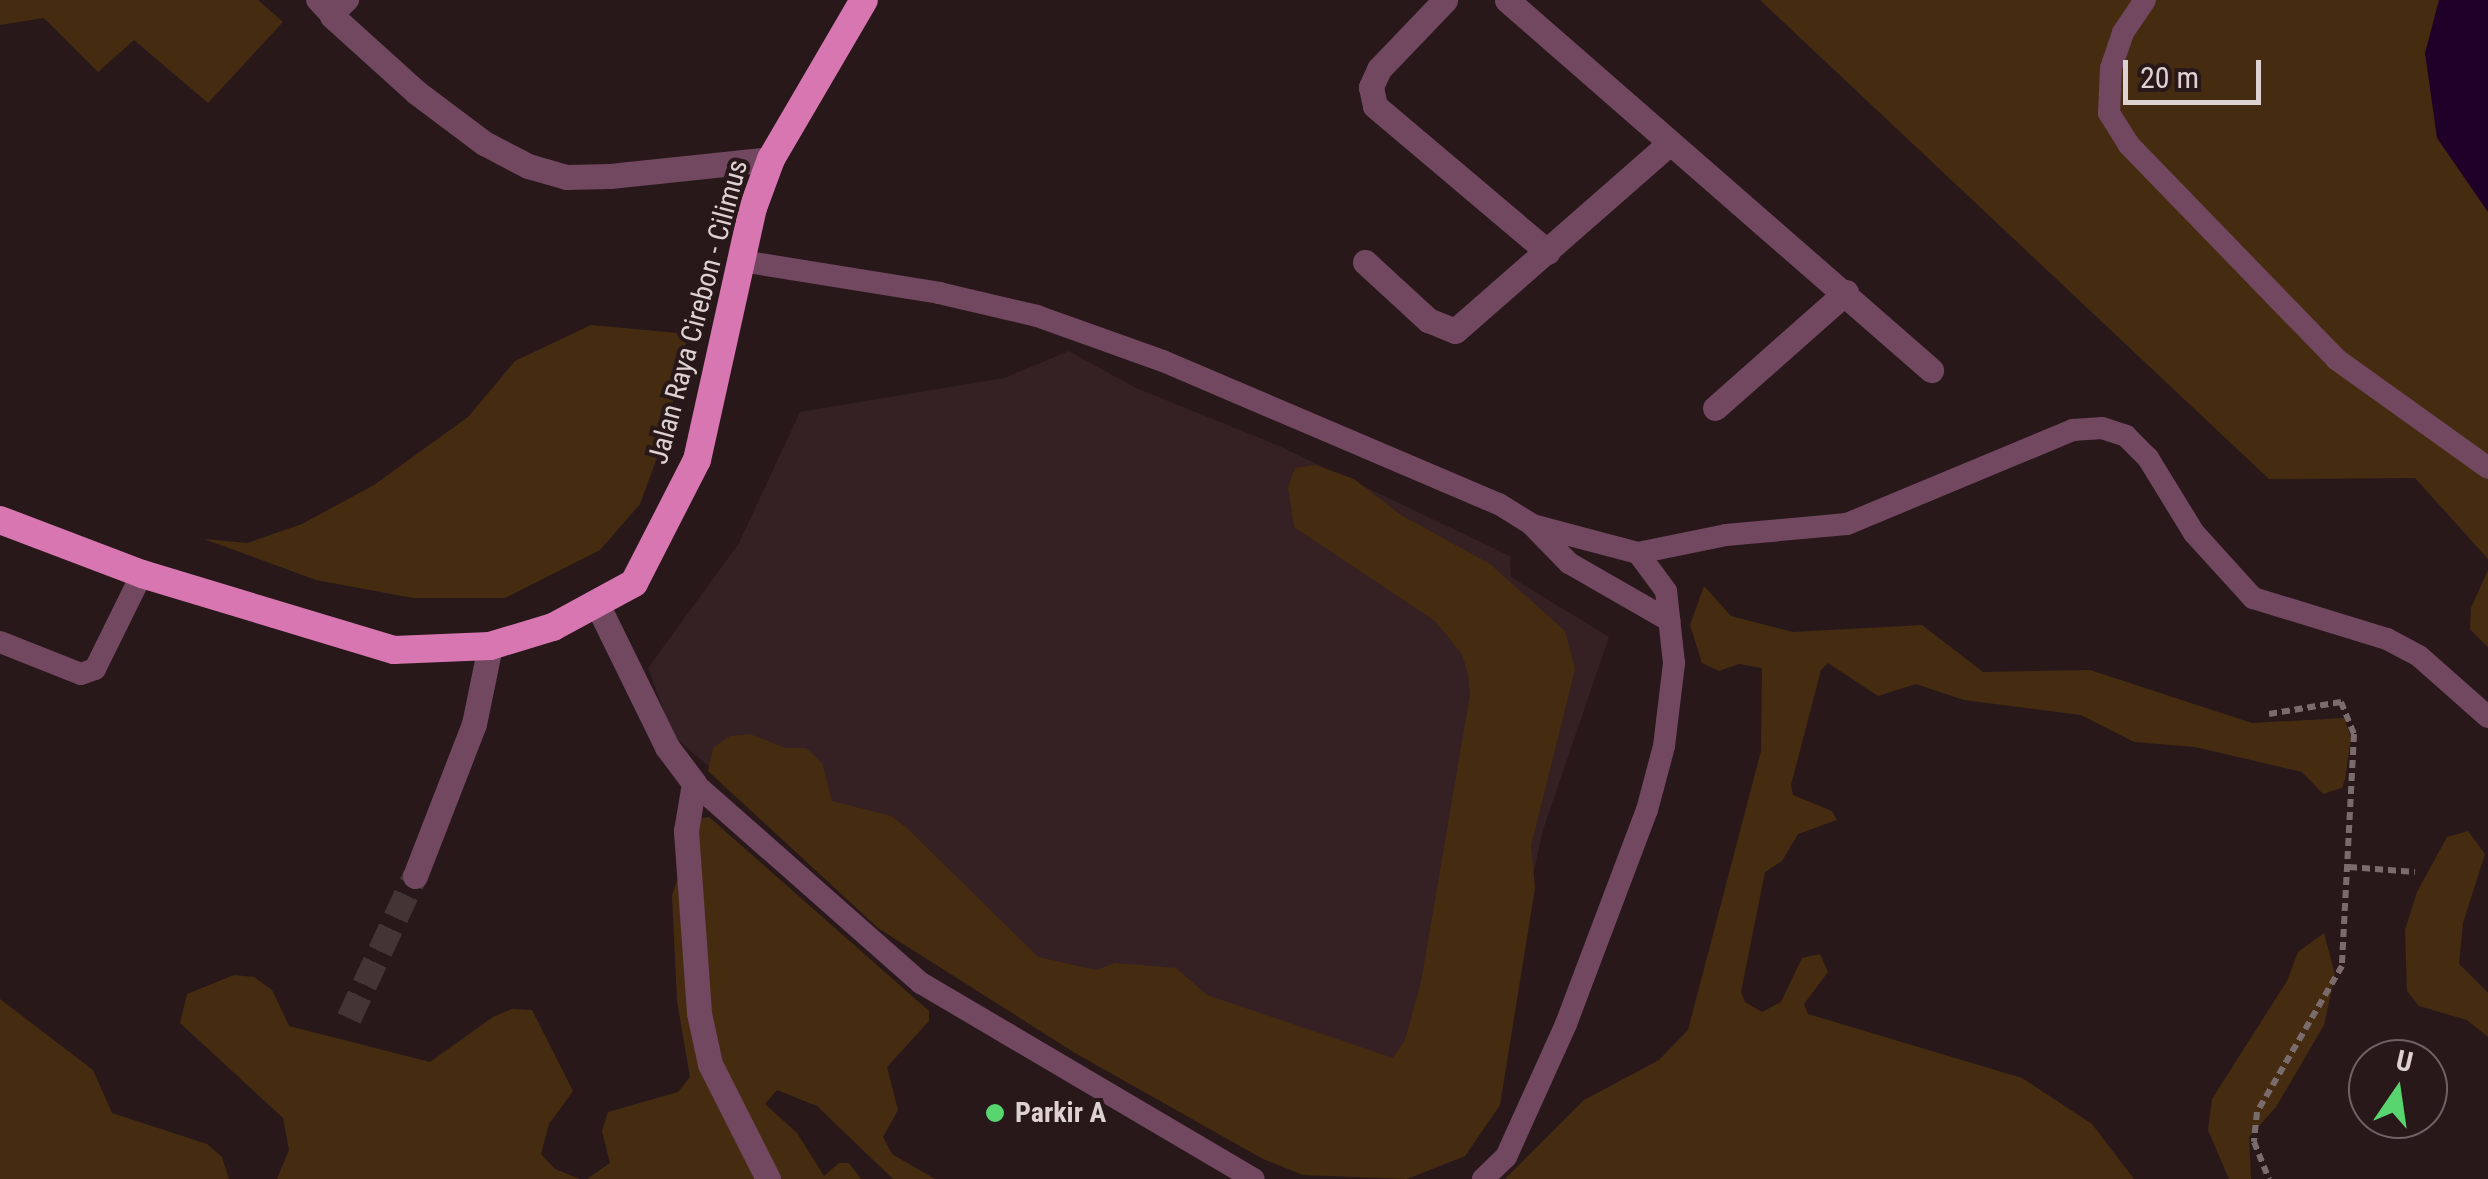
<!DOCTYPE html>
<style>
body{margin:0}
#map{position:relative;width:2488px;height:1179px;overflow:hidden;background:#28181a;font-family:"Roboto Condensed",sans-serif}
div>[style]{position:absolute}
.built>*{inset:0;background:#352023}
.green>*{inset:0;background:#452c10}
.water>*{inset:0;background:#1e0028}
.minor-tunnel>*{height:25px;margin-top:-12.5px;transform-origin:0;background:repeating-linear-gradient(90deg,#433436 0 25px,transparent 0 37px)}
.path>*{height:6px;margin-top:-3px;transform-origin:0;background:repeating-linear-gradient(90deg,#7a6c6d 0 8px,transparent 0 13px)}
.service>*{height:22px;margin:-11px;padding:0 11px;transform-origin:11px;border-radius:11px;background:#724760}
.minor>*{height:25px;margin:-12.5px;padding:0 12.5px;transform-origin:12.5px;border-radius:12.5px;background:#724760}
.trunk>*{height:28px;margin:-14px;padding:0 14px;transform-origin:14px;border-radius:14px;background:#d776b0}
.dots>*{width:28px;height:28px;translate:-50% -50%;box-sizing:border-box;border:5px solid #28181a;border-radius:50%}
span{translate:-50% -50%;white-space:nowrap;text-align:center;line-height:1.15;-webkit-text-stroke:8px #28181a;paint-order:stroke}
.street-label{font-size:28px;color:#ddd1d2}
.poi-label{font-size:28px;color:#ddd1d2;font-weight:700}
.left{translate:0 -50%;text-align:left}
.north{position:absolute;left:2348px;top:1039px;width:100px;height:100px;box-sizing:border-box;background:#28181a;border:2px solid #706264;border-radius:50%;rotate:13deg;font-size:28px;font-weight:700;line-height:40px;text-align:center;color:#ddd1d2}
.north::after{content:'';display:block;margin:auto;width:35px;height:45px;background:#59d56f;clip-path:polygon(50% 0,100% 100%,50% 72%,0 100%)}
.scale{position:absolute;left:2123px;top:60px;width:138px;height:45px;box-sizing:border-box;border:5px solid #ddd1d2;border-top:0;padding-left:12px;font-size:30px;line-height:35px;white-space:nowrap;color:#ddd1d2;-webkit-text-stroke:8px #28181a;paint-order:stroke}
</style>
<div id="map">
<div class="built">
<div style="clip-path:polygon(1069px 351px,1136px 388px,1277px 445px,1510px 556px,1511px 577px,1609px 637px,1543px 830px,1481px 1112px,1466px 1141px,831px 870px,673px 736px,648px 668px,739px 543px,800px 412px,1004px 378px)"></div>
</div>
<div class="green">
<div style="clip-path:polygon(0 0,258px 0,283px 22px,208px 103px,134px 40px,98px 72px,44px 18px,0 25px)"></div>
<div style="clip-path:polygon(1760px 0,2488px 0,2488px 559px,2415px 478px,2269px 479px)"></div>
<div style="clip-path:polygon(591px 325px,688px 334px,665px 436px,640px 504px,600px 550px,505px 598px,413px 598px,316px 580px,204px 539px,247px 543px,302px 524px,374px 485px,468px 417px,515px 361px)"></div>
<div style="clip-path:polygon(1315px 465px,1354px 479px,1401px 515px,1490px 564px,1565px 631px,1575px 669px,1531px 846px,1535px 888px,1500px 1105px,1465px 1156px,1407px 1179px,1303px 1175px,1263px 1159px,1075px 1053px,878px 928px,708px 771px,713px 748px,730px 736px,750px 734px,786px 748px,806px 748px,822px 763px,832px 801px,891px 816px,907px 828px,1038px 957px,1096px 970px,1115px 963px,1176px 968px,1207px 995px,1393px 1058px,1405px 1040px,1421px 982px,1470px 695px,1468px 674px,1462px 654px,1435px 621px,1294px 527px,1288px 487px,1295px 468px)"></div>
<div style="clip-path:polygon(2488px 570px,2488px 647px,2470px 629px,2471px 608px)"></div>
<div style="clip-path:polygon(1704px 586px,1731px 616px,1793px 632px,1922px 625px,1983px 672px,2090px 670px,2252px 723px,2344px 718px,2351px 738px,2345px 779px,2342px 788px,2323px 794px,2302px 772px,2195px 747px,2134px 742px,2081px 715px,1964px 700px,1916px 684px,1878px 696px,1828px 663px,1821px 670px,1791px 785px,1793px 795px,1832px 811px,1837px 820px,1798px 834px,1782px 861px,1765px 872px,1741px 992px,1745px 1002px,1762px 1012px,1781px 1002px,1802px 958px,1820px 954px,1828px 972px,1804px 1004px,1808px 1014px,2022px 1078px,2092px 1124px,2134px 1179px,1505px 1179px,1584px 1100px,1659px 1060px,1688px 1030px,1761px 751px,1762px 668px,1739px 664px,1719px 671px,1702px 663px,1690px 625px)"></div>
<div style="clip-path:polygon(709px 817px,929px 1011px,929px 1021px,887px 1067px,898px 1110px,883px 1137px,892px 1154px,935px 1179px,893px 1179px,817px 1106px,777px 1090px,765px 1104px,797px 1133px,824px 1176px,839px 1163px,849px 1163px,861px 1179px,587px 1179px,610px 1163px,602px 1131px,608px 1112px,678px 1092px,690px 1077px,677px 1001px,672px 895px,699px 819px)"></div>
<div style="clip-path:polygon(2468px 831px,2485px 854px,2463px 923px,2459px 964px,2488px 993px,2488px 1037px,2467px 1020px,2419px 1006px,2407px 991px,2405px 930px,2417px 892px,2447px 837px)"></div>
<div style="clip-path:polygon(2324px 933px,2335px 975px,2324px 1025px,2276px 1107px,2249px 1137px,2251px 1179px,2229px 1179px,2208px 1130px,2212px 1099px,2287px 981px,2298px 952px)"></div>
<div style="clip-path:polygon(234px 975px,254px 977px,272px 990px,289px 1026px,430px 1062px,493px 1017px,512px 1009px,532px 1010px,573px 1091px,549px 1124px,541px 1154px,555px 1169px,580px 1179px,277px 1179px,289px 1150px,283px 1118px,180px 1023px,187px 994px)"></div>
<div style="clip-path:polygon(0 999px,93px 1070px,112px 1113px,207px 1144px,222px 1157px,229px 1179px,0 1179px)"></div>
</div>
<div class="water">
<div style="clip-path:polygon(2439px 0,2488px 0,2488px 212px,2437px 138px,2425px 53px)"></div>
</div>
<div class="minor-tunnel">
<div style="left:349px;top:1018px;width:157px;rotate:-65.1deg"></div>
</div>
<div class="path">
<div style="left:2269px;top:714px;width:73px;rotate:-9.5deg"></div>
<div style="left:2341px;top:702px;width:35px;rotate:68deg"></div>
<div style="left:2354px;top:734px;width:232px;rotate:93deg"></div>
<div style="left:2342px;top:966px;width:169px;rotate:120.2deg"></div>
<div style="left:2257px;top:1112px;width:30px;rotate:96deg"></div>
<div style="left:2254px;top:1142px;width:40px;rotate:68deg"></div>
<div style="left:2349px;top:867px;width:66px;rotate:4.3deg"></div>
</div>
<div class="service">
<div style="left:317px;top:0;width:22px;rotate:47deg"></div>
<div style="left:332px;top:16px;width:23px;rotate:-45deg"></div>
<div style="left:2145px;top:0;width:40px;rotate:124deg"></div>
<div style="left:2123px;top:33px;width:37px;rotate:109deg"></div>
<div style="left:2111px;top:68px;width:45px;rotate:92.5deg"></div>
<div style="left:2109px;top:113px;width:36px;rotate:58deg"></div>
<div style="left:2128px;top:144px;width:299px;rotate:45.9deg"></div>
<div style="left:2336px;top:359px;width:187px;rotate:35.6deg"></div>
<div style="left:742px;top:261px;width:200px;rotate:9.2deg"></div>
<div style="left:939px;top:293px;width:101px;rotate:13.2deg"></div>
<div style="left:1037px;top:316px;width:134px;rotate:19.7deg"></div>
<div style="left:1163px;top:361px;width:365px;rotate:23.1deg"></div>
<div style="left:1499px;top:504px;width:39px;rotate:32deg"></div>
<div style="left:1532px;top:525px;width:53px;rotate:45.8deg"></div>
<div style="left:1569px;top:563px;width:116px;rotate:29.9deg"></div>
<div style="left:1532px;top:525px;width:110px;rotate:14.8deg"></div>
<div style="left:1638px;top:553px;width:90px;rotate:-11.6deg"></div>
<div style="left:1726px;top:535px;width:121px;rotate:-5.2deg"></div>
<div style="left:1847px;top:524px;width:245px;rotate:-22.6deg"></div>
<div style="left:2073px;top:430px;width:29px;rotate:-4deg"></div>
<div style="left:2102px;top:428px;width:25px;rotate:18deg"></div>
<div style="left:2126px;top:436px;width:31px;rotate:45deg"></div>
<div style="left:2148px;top:458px;width:88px;rotate:58.5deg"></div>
<div style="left:2194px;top:533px;width:88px;rotate:47.8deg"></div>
<div style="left:2253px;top:598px;width:140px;rotate:17deg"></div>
<div style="left:2387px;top:639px;width:36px;rotate:28deg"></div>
<div style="left:2419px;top:656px;width:92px;rotate:41.5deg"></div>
<div style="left:0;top:642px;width:87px;rotate:21.6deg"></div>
<div style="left:81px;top:674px;width:15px;rotate:-20deg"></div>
<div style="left:95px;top:669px;width:106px;rotate:-63.7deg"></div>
<div style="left:694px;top:783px;width:303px;rotate:41.4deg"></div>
<div style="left:921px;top:983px;width:386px;rotate:30.5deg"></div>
<div style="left:1483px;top:1179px;width:32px;rotate:-44deg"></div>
<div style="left:1506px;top:1157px;width:146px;rotate:-65.7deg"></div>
<div style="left:1566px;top:1024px;width:229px;rotate:-69.3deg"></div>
<div style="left:1647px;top:810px;width:66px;rotate:-75.1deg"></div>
<div style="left:1664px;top:746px;width:84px;rotate:-83.1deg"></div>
<div style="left:1674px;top:663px;width:72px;rotate:-96.3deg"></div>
<div style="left:1666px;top:591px;width:47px;rotate:-126.4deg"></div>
</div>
<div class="minor">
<div style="left:1445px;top:0;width:95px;rotate:133.7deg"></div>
<div style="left:1379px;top:69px;width:20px;rotate:114deg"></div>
<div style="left:1371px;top:87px;width:19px;rotate:78deg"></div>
<div style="left:1375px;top:106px;width:226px;rotate:40.2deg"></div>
<div style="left:1507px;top:0;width:563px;rotate:41.11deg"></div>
<div style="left:332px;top:16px;width:113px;rotate:42.1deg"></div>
<div style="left:416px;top:92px;width:85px;rotate:36.9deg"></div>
<div style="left:484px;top:143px;width:50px;rotate:27.6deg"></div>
<div style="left:528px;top:166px;width:40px;rotate:16deg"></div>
<div style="left:566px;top:177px;width:44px;rotate:-1.3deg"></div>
<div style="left:610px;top:176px;width:162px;rotate:-6deg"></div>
<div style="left:1365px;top:262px;width:86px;rotate:42.6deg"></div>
<div style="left:1428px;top:320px;width:29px;rotate:22deg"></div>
<div style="left:1455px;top:331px;width:286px;rotate:-41.2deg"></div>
<div style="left:1715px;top:408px;width:175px;rotate:-41.5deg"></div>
<div style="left:597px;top:604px;width:159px;rotate:63.9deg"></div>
<div style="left:667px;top:747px;width:45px;rotate:53.1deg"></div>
<div style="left:694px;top:783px;width:49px;rotate:99.5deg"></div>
<div style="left:686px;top:831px;width:182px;rotate:85.9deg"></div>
<div style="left:699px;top:1013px;width:52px;rotate:77.8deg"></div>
<div style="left:710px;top:1064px;width:129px;rotate:63.2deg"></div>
<div style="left:415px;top:876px;width:163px;rotate:-68.8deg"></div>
<div style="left:474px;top:724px;width:80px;rotate:-78.4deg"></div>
</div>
<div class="trunk">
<div style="left:0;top:520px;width:152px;rotate:20.8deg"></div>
<div style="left:142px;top:574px;width:263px;rotate:16.8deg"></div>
<div style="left:394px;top:650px;width:96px;rotate:-2.4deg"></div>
<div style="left:490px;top:646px;width:66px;rotate:-16.8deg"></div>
<div style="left:553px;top:627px;width:92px;rotate:-28.5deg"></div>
<div style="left:634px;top:583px;width:138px;rotate:-62.9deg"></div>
<div style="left:697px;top:460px;width:258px;rotate:-77.5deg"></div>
<div style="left:753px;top:208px;width:52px;rotate:-69.8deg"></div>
<div style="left:771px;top:159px;width:184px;rotate:-59.7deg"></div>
</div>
<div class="dots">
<div style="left:995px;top:1113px;background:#59d56f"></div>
</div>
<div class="street-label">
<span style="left:698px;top:312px;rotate:-75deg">Jalan Raya Cirebon - Cilimus</span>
</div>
<div class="poi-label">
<span class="left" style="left:1015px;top:1113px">Parkir A</span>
</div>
<div class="north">U</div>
<div class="scale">20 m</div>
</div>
